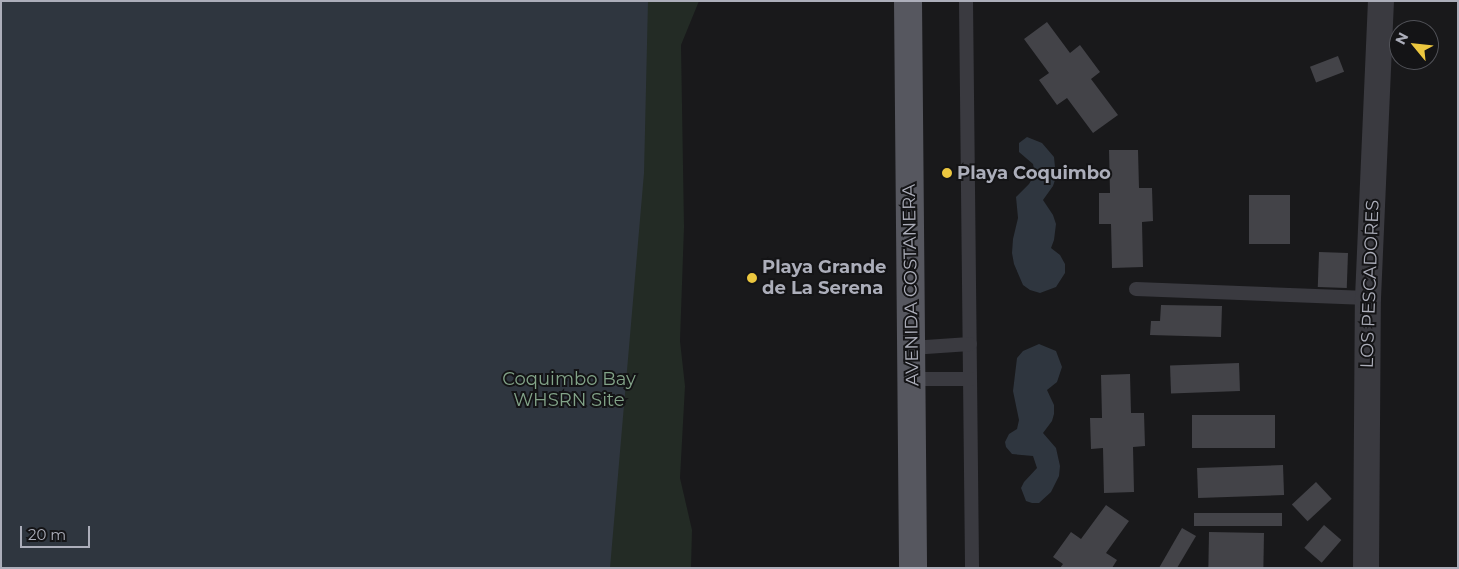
<!DOCTYPE html>
<style>
body{margin:0}
#map{position:relative;width:1459px;height:569px;overflow:hidden;background:#19191b;font-family:Montserrat,sans-serif}
div>[style]{position:absolute}
.green>*{inset:0;background:#232b25}
.water>*{inset:0;background:#2f363f}
.building>*{inset:0;background:#434348;transform-origin:0 0}
.lane>*{height:14px;margin:-7px;padding:0 7px;transform-origin:7px;border-radius:7px;background:#3a3a40}
.street>*{height:26px;margin:-13px;padding:0 13px;transform-origin:13px;border-radius:13px;background:#3a3a40}
.primary>*{height:28px;margin:-14px;padding:0 14px;transform-origin:14px;border-radius:14px;background:#56575f}
.dots>*{width:14px;height:14px;translate:-50% -50%;box-sizing:border-box;border:2px solid #141416;border-radius:50%}
span{translate:-50% -50%;white-space:nowrap;text-align:center;line-height:1.15;-webkit-text-stroke:4px #141416;paint-order:stroke}
.poi-label{font-size:18px;color:#acaeba;font-weight:700}
.left{translate:0 -50%;text-align:left}
.street-label{font-size:18px;color:#acaeba}
.park-label{font-size:18px;color:#83a489}
.frame{position:absolute;inset:0;border:2px solid #acaeba;pointer-events:none}
.north{position:absolute;left:1389px;top:20px;width:50px;height:50px;box-sizing:border-box;background:#141416;border:1px solid #515258;border-radius:50%;rotate:298deg;font-size:14px;font-weight:700;line-height:20px;text-align:center;color:#acaeba}
.north::after{content:'';display:block;margin:auto;width:18px;height:22px;background:#ecc73f;clip-path:polygon(50% 0,100% 100%,50% 72%,0 100%)}
.scale{position:absolute;left:20px;top:526px;width:70px;height:22px;box-sizing:border-box;border:2px solid #acaeba;border-top:0;padding-left:6px;font-size:15px;line-height:18px;white-space:nowrap;color:#acaeba;-webkit-text-stroke:4px #141416;paint-order:stroke}
</style>
<div id="map">
<div class="green">
<div style="clip-path:polygon(465px 1px,699px 1px,681px 45px,684px 227px,680px 341px,685px 386px,680px 478px,692px 530px,691px 568px,439px 568px)"></div>
</div>
<div class="water">
<div style="clip-path:polygon(1px 1px,648px 1px,644px 173px,610px 568px,1px 568px)"></div>
<div style="clip-path:polygon(1027px 137px,1042px 143px,1054px 157px,1056px 177px,1053px 186px,1043px 200px,1053px 215px,1056px 224px,1054px 240px,1051px 248px,1060px 255px,1065px 264px,1065px 273px,1056px 287px,1040px 293px,1030px 290px,1023px 285px,1014px 264px,1012px 253px,1013px 239px,1018px 218px,1016px 197px,1029px 184px,1035px 174px,1033px 164px,1019px 152px,1019px 143px)"></div>
<div style="clip-path:polygon(1039px 344px,1056px 351px,1062px 367px,1057px 382px,1047px 390px,1054px 405px,1054px 414px,1052px 421px,1043px 433px,1056px 448px,1060px 466px,1059px 476px,1051px 492px,1039px 503px,1032px 503px,1026px 501px,1021px 488px,1024px 482px,1037px 468px,1033px 456px,1012px 454px,1006px 447px,1005px 442px,1009px 434px,1017px 429px,1019px 420px,1013px 391px,1017px 358px,1023px 351px)"></div>
</div>
<div class="building">
<div style="clip-path:polygon(1047px 22px,1070px 53px,1080px 45px,1100px 72px,1091px 79px,1118px 115px,1093px 133px,1067px 98px,1057px 105px,1039px 80px,1049px 73px,1024px 39px)"></div>
<div style="left:1338px;top:56px;width:17px;height:30px;rotate:69deg"></div>
<div style="clip-path:polygon(1109px 150px,1138px 150px,1139px 188px,1152px 188px,1153px 221px,1142px 222px,1143px 267px,1112px 268px,1111px 224px,1099px 224px,1099px 193px,1110px 193px)"></div>
<div style="left:1249px;top:195px;width:41px;height:49px"></div>
<div style="left:1319px;top:252px;width:29px;height:35px;rotate:2deg"></div>
<div style="clip-path:polygon(1161px 305px,1222px 306px,1221px 337px,1150px 335px,1151px 321px,1160px 321px)"></div>
<div style="left:1239px;top:363px;width:28px;height:69px;rotate:88deg"></div>
<div style="clip-path:polygon(1130px 374px,1131px 413px,1144px 413px,1145px 446px,1133px 447px,1134px 492px,1104px 493px,1103px 448px,1091px 449px,1090px 418px,1102px 418px,1101px 375px)"></div>
<div style="left:1192px;top:415px;width:83px;height:33px"></div>
<div style="left:1283px;top:465px;width:30px;height:86px;rotate:88deg"></div>
<div style="left:1316px;top:482px;width:23px;height:33px;rotate:47deg"></div>
<div style="clip-path:polygon(1106px 505px,1129px 521px,1106px 553px,1117px 560px,1112px 568px,1060px 568px,1063px 564px,1053px 557px,1071px 532px,1081px 539px)"></div>
<div style="left:1282px;top:513px;width:13px;height:88px;rotate:90deg"></div>
<div style="left:1324px;top:525px;width:23px;height:30px;rotate:41deg"></div>
<div style="clip-path:polygon(1182px 528px,1196px 536px,1177px 568px,1159px 568px)"></div>
<div style="left:1209px;top:532px;width:55px;height:36px;rotate:1deg"></div>
</div>
<div class="lane">
<div style="left:966px;top:1px;width:567px;rotate:89.39deg"></div>
<div style="left:1136px;top:289px;width:232px;rotate:2.2deg"></div>
<div style="left:911px;top:348px;width:59px;rotate:-3.9deg"></div>
<div style="left:911px;top:379px;width:59px"></div>
</div>
<div class="street">
<div style="left:1366px;top:568px;width:270px;rotate:-89.6deg"></div>
<div style="left:1368px;top:298px;width:297px;rotate:-87.5deg"></div>
</div>
<div class="primary">
<div style="left:908px;top:1px;width:567px;rotate:89.49deg"></div>
</div>
<div class="dots">
<div style="left:947px;top:173px;background:#ecc73f"></div>
<div style="left:752px;top:278px;background:#ecc73f"></div>
</div>
<div class="poi-label">
<span class="left" style="left:957px;top:173px">Playa Coquimbo</span>
<span class="left" style="left:762px;top:278px">Playa Grande<br>de La Serena</span>
</div>
<div class="street-label">
<span style="left:1370px;top:284px;rotate:-88deg">LOS PESCADORES</span>
<span style="left:911px;top:285px;rotate:-91deg">AVENIDA COSTANERA</span>
</div>
<div class="park-label">
<span style="left:569px;top:390px">Coquimbo Bay<br>WHSRN Site</span>
</div>
<div class="frame"></div>
<div class="north">N</div>
<div class="scale">20 m</div>
</div>
